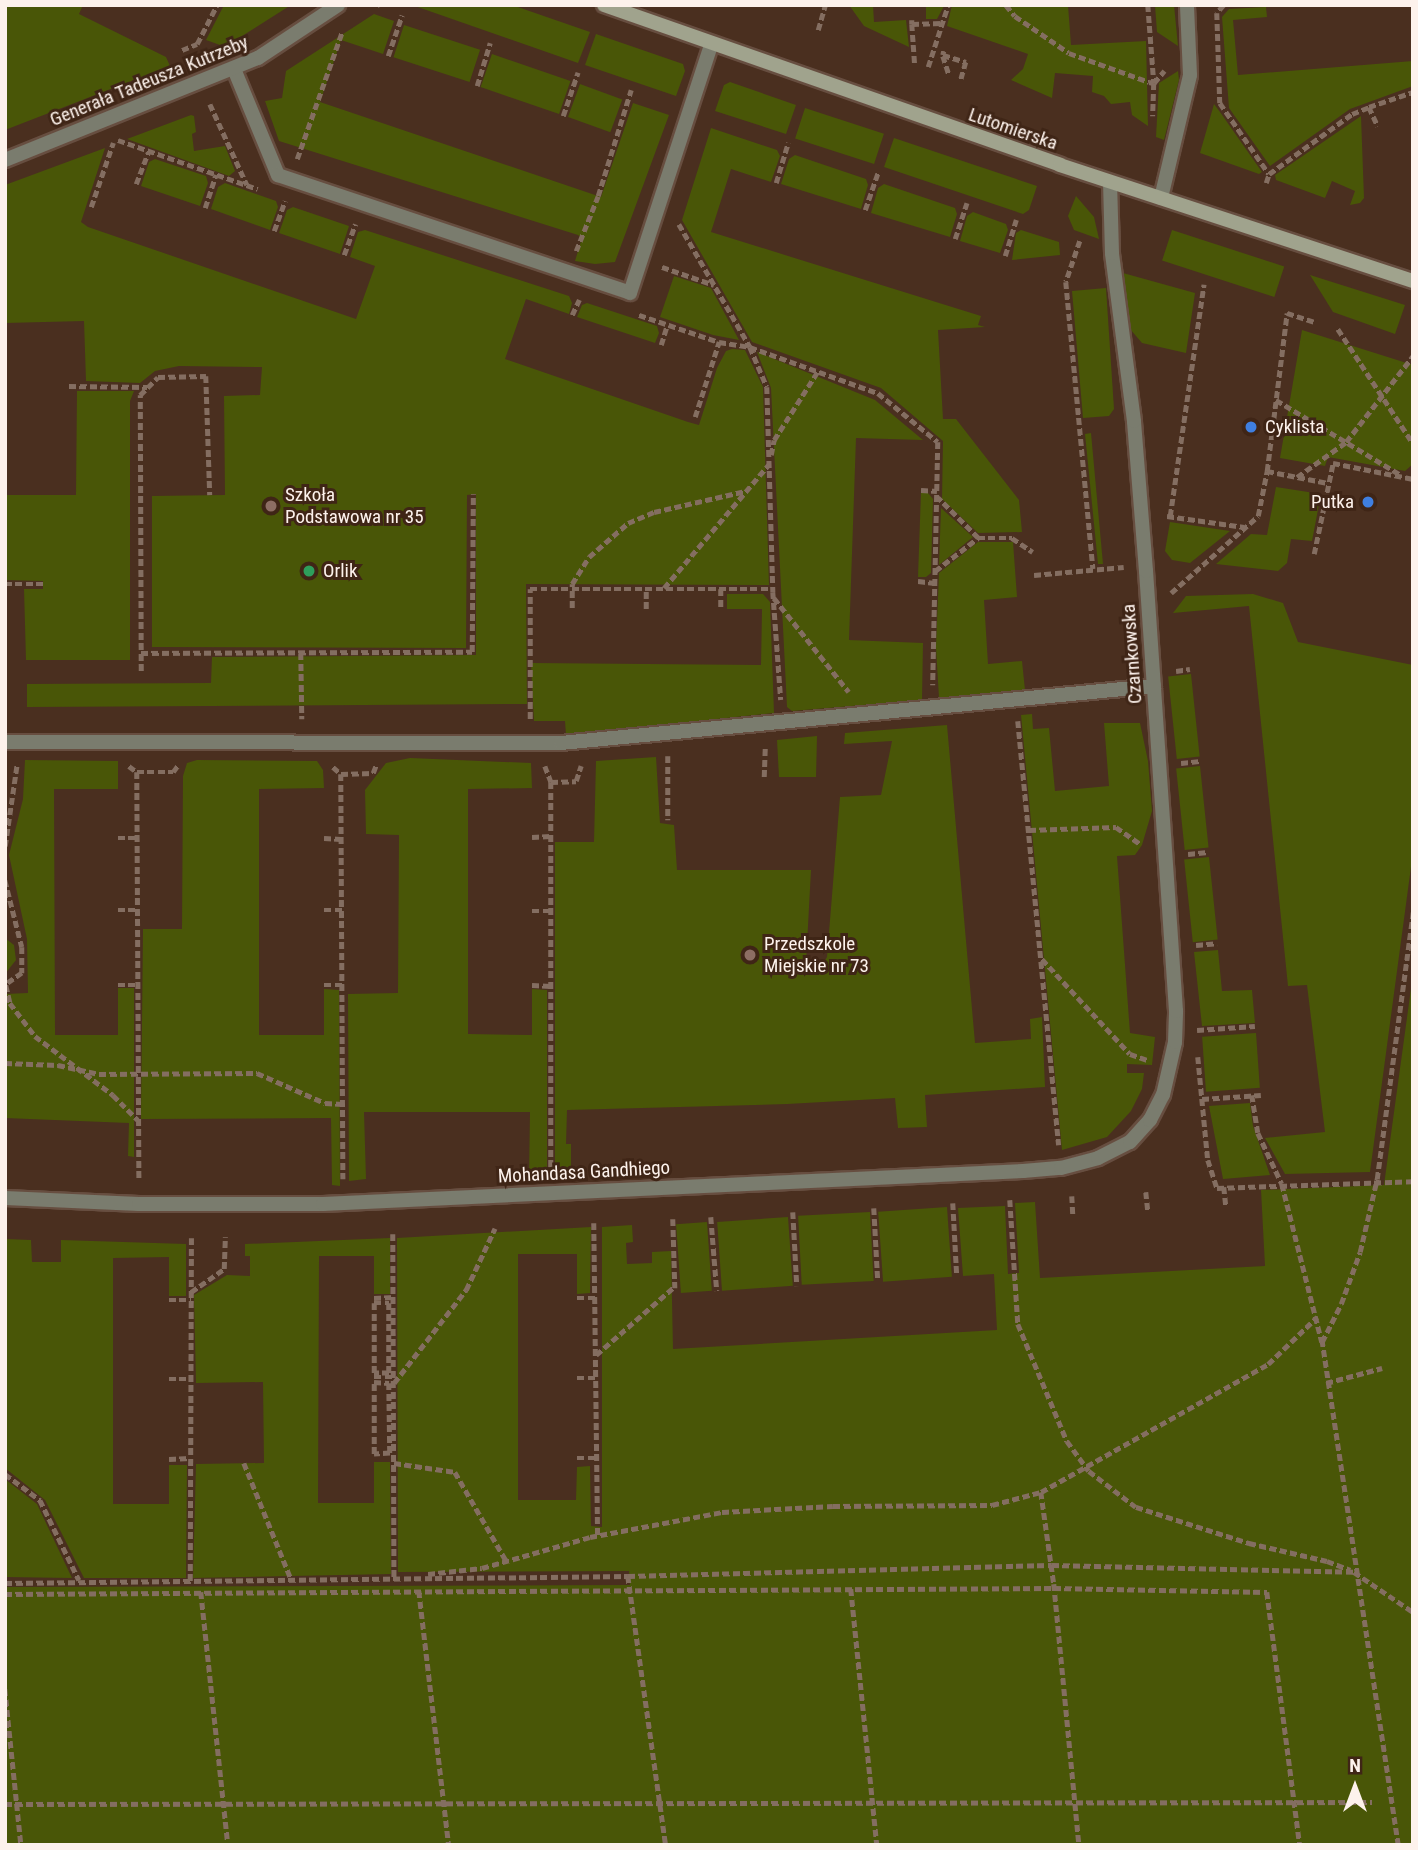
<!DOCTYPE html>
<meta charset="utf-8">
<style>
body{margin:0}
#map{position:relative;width:1418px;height:1850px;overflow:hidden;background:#4a2f1f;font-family:"Roboto Condensed",sans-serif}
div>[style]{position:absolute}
.green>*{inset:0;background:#495607;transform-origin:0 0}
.path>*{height:4.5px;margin-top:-2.25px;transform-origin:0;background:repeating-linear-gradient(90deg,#846e61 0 7px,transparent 0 10.5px)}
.roads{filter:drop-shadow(2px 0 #674e40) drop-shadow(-2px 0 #674e40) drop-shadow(0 2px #674e40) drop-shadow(0 -2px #674e40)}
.service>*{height:14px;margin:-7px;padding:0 7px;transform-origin:7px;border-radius:7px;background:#7a7c6e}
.minor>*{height:14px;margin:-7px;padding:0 7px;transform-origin:7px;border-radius:7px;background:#7a7c6e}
.secondary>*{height:14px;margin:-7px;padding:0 7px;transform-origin:7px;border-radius:7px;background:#a0a38d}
.dots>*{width:19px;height:19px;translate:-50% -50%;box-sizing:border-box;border:4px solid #3f2516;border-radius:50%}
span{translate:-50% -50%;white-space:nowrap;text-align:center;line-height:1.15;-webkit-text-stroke:6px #3f2516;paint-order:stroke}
.street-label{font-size:19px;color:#fdf2ec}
.poi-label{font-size:19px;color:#fdf2ec}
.left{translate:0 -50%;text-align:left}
.right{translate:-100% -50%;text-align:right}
.frame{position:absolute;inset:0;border:7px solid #fdf2ec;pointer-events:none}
.north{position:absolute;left:1320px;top:1752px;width:70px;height:70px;-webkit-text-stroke:5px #3f2516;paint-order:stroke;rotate:0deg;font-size:19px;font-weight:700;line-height:28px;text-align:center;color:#fdf2ec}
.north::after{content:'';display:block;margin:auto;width:24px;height:32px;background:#fdf2ec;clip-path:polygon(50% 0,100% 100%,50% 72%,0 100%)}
</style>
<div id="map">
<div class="green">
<div style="clip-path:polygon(5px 5px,83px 5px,79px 14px,166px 57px,170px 66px,5px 130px)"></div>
<div style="clip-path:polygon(224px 5px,291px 5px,231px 43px,220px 45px,206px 40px)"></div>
<div style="clip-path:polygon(412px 5px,512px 5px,590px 32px,578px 63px)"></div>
<div style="clip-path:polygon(849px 5px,873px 5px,874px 22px,906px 20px,909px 47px,864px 26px)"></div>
<div style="clip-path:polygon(926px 5px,944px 5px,944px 6px,937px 19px,926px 19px)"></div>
<div style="clip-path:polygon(952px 5px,1068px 5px,1071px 45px,1146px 41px,1148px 126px,1132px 115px,1130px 102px,1111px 104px,1104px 96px,1092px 92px,1093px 76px,1055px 73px,1052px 98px,1011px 80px,1023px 69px,1028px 54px,947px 26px)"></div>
<div style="clip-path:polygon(1155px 5px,1174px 5px,1178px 46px,1157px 32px)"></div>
<div style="clip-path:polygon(1266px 7px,1267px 17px,1233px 20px,1238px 75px,1413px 61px,1413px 86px,1350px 109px,1270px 166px,1229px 108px,1222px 17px,1229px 9px)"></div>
<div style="clip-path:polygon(374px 14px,394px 21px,383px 54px,341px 40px,320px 102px,601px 197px,633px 103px,669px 115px,615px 262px,595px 264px,575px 261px,582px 238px,578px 235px,279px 141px,265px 101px,282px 98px,286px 71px)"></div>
<div style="left:404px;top:25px;width:80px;height:34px;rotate:18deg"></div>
<div style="clip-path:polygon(596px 34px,683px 64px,685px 71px,676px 96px,585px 65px)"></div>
<div style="left:492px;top:54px;width:83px;height:35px;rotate:19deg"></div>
<div style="clip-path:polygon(1178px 71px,1179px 80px,1164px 140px,1156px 137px,1159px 83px)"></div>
<div style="clip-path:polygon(730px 82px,796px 105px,786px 134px,715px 111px,724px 85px)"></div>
<div style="left:580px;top:84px;width:45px;height:35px;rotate:20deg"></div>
<div style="clip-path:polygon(1214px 104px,1220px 112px,1262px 172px,1259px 174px,1200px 153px)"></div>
<div style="left:805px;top:108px;width:83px;height:32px;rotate:18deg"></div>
<div style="clip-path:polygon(191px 115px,194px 116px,196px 132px,192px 134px,194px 151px,225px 146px,235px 171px,229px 176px,127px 139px)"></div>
<div style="clip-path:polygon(1361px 116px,1364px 198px,1360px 203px,1350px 205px,1355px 191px,1332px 181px,1325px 198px,1276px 180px,1275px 175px)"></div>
<div style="clip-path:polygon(711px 128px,777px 150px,780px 156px,771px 182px,731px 169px,711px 232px,981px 316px,978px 325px,985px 327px,938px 330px,943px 419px,956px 419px,1019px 500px,1022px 532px,978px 533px,942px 499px,943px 441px,881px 388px,752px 342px,682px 220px)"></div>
<div style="clip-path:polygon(894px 138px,1037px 186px,1029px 210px,1023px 214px,884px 167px)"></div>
<div style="clip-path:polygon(105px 148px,81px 222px,88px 227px,356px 319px,375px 266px,350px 257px,358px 232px,365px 230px,569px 296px,572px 303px,569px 314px,526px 299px,505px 359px,688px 422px,699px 425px,717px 368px,726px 351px,732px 349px,745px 350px,763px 387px,769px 585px,526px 584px,527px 704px,27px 707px,27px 684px,211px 683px,212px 657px,476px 655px,476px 494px,467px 495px,466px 648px,152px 647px,152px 496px,225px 495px,224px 396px,260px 395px,262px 367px,179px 366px,155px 371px,140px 383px,86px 381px,84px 321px,5px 323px,5px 185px)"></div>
<div style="clip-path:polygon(795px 155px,866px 179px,868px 185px,861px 209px,781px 184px,789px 159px)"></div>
<div style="clip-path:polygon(155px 159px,206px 176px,208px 183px,200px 206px,141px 186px,149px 162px)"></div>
<div style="clip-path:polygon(225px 183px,276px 201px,278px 207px,270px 230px,211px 209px,218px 187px)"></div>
<div style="clip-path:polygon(884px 184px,955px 208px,957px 214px,950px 237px,871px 213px,878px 188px)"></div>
<div style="clip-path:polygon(1076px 196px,1094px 217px,1099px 239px,1074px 230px,1068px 216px)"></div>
<div style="clip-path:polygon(293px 207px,349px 226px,340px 254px,279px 233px,287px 210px)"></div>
<div style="clip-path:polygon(973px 212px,1006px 224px,1008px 230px,1000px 253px,960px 241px,967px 216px)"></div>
<div style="clip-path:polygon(1021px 230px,1059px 242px,1060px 255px,1012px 260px,1016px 233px)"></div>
<div style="left:1172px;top:230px;width:118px;height:32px;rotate:18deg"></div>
<div style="clip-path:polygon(1123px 273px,1195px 293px,1186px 353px,1142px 343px,1130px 329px,1125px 314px)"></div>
<div style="clip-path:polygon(1310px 275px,1405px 305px,1395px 334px,1333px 312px)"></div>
<div style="clip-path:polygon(674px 276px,711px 288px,739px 340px,713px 335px,660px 317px)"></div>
<div style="clip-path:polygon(1106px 288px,1114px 409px,1109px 416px,1083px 418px,1072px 291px)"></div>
<div style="clip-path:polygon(587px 303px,657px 326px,659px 333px,655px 343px,577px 317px,582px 305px)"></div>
<div style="clip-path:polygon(1302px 330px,1413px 365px,1413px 464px,1405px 471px,1328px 457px,1325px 466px,1280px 458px)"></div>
<div style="clip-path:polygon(757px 352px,875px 400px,923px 440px,856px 438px,849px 640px,923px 643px,922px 700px,792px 711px,787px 707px,771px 388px)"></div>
<div style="clip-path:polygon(77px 391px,134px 391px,130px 401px,130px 660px,26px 660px,24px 589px,43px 589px,43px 581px,5px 580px,5px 495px,76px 495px)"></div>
<div style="clip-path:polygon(1091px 433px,1103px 564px,1098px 564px,1085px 434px)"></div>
<div style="clip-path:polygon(1276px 487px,1321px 494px,1312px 541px,1291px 539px,1287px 563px,1278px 571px,1216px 564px,1251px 534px,1267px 535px)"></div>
<div style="clip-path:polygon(921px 492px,928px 493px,933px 499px,931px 573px,926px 577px,918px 577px)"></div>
<div style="clip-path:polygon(941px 508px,973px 537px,939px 565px)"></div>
<div style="clip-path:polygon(1170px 522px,1230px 531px,1190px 563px,1172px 560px,1165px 551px)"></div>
<div style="clip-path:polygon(978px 542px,1013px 542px,1017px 597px,984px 600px,988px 664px,1022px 661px,1025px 690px,939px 698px,936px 647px,939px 573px)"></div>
<div style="clip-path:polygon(727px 594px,763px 594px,770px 602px,774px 713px,566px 735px,565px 721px,534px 721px,531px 663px,761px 665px,762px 609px,727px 609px)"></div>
<div style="clip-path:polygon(1253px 594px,1283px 603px,1298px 642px,1413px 665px,1413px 852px,1370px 1172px,1285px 1174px,1265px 1138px,1325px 1132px,1307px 985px,1288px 986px,1249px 606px,1173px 613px,1186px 596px)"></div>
<div style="left:1191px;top:674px;width:83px;height:23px;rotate:84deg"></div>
<div style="clip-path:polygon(1032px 714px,1033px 729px,1049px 728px,1055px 791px,1109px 786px,1104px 723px,1140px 723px,1148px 761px,1152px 811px,1142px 845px,1135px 855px,1117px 856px,1130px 1033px,1155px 1037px,1152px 1065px,1127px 1064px,1127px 1073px,1144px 1073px,1142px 1089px,1131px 1111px,1107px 1137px,1062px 1150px,1021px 715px)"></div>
<div style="clip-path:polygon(947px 725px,975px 1043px,1031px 1039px,1030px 1019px,1042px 1017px,1045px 1087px,925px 1095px,927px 1127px,898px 1128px,895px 1098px,787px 1104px,567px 1110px,566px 1144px,571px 1144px,571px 1175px,555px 1177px,555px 842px,594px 842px,596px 761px,656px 757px,660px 823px,674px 825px,677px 870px,811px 870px,806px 963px,821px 967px,827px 957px,840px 797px,881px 795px,892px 741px,844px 744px,845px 733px)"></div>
<div style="clip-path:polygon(817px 736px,816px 777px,779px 777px,777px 740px)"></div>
<div style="clip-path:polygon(410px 758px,531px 763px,532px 788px,468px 789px,468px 1034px,532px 1035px,532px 989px,547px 990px,547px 1177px,529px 1178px,530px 1112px,364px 1112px,366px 1179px,349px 1181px,348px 994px,398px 993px,399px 835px,366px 834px,365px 790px,386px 763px)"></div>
<div style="clip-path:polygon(25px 760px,118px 761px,118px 789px,54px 789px,55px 1035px,118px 1035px,118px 988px,134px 988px,134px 1157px,128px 1156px,129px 1123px,5px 1118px,5px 994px,28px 993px,27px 939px,9px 855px,23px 799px)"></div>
<div style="clip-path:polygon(197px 760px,317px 761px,323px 770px,324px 788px,259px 789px,259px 1035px,324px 1035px,324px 989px,339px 990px,340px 1186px,332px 1185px,331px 1118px,141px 1119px,143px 929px,182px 929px,183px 776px,187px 763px)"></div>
<div style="left:1200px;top:766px;width:82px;height:24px;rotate:84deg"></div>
<div style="left:1209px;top:857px;width:83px;height:25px;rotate:84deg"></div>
<div style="clip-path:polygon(5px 938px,14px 945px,16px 960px,5px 974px)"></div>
<div style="clip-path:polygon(1218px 950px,1222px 991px,1252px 990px,1255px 1023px,1202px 1026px,1194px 952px)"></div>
<div style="clip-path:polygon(1413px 974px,1413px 1845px,5px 1845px,5px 1587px,630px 1585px,629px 1571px,398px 1572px,397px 1238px,591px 1227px,590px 1293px,577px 1294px,577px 1254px,518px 1254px,518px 1500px,576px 1500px,577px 1467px,590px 1466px,591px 1526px,602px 1527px,602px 1227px,632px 1225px,633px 1242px,626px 1243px,627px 1264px,652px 1263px,652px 1252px,671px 1251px,673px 1349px,997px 1330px,994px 1274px,963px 1276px,958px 1208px,1005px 1206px,1008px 1274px,1019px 1273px,1015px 1203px,1035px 1202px,1040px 1278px,1265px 1266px,1261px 1190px,1384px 1185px)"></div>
<div style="left:1256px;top:1033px;width:55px;height:54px;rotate:86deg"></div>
<div style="clip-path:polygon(1250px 1103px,1253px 1126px,1270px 1175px,1223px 1179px,1209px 1106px)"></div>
<div style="left:947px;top:1207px;width:70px;height:69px;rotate:86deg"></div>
<div style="left:870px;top:1212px;width:69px;height:72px;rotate:87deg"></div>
<div style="left:788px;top:1217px;width:69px;height:71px;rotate:86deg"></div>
<div style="left:707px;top:1222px;width:69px;height:31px;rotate:86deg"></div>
<div style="clip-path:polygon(390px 1238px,390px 1294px,374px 1294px,374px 1256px,319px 1256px,318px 1503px,374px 1503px,374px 1462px,390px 1462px,391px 1574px,193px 1578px,196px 1464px,264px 1463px,263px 1382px,196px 1383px,194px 1295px,227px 1275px,250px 1276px,250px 1256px,245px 1256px,245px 1244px)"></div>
<div style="clip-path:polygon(5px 1239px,31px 1240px,32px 1262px,61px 1262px,61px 1240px,186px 1244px,186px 1296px,169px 1296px,169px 1257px,113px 1258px,113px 1504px,169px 1504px,169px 1465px,187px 1465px,186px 1578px,84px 1578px,45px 1500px,5px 1468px)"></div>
<div style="clip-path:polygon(5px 1479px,37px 1504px,72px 1578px,5px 1577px)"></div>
</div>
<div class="path">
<div style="left:380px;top:5px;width:1px;rotate:45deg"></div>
<div style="left:1006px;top:5px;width:14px;rotate:51deg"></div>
<div style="left:1015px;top:16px;width:65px;rotate:34.4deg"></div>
<div style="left:1069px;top:53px;width:85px;rotate:19.9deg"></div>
<div style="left:1149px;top:82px;width:5px;rotate:11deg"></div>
<div style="left:1154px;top:83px;width:16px;rotate:-50deg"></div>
<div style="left:1148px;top:5px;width:78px;rotate:85.6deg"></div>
<div style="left:1154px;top:83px;width:33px;rotate:92deg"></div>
<div style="left:1224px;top:5px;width:11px;rotate:131deg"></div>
<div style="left:1217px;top:13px;width:90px;rotate:88.1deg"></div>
<div style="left:1220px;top:103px;width:86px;rotate:55.4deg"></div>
<div style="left:1269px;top:174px;width:102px;rotate:-35.9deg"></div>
<div style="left:1352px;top:114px;width:18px;rotate:-22deg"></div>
<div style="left:1369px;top:107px;width:21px;rotate:65deg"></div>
<div style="left:912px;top:20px;width:4px;rotate:90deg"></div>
<div style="left:912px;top:24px;width:30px;rotate:-2deg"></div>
<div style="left:912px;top:24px;width:39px;rotate:86deg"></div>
<div style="left:818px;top:30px;width:26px;rotate:-74deg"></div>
<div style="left:182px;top:50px;width:16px;rotate:-22deg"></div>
<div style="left:197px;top:44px;width:44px;rotate:-62.9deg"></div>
<div style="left:944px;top:51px;width:4px;rotate:104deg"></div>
<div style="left:943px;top:55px;width:24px;rotate:17deg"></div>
<div style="left:966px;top:62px;width:18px;rotate:106deg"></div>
<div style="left:388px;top:56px;width:43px;rotate:-71.1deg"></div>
<div style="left:943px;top:56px;width:19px;rotate:72deg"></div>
<div style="left:928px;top:67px;width:65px;rotate:-72.1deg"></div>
<div style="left:477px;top:86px;width:45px;rotate:-73.2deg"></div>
<div style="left:210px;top:104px;width:89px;rotate:65.4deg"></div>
<div style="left:1369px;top:107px;width:46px;rotate:-18.8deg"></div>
<div style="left:563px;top:116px;width:46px;rotate:-71.2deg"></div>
<div style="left:118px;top:140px;width:148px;rotate:19.3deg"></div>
<div style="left:297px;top:159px;width:135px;rotate:-70.5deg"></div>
<div style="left:776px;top:183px;width:42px;rotate:-73.3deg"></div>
<div style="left:1266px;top:183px;width:9px;rotate:-72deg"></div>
<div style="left:136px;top:184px;width:34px;rotate:-69deg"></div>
<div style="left:91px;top:207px;width:68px;rotate:-71deg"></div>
<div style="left:205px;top:208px;width:35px;rotate:-72deg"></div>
<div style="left:865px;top:210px;width:39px;rotate:-71deg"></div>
<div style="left:679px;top:224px;width:142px;rotate:60deg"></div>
<div style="left:750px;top:347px;width:43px;rotate:67deg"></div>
<div style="left:767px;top:387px;width:205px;rotate:88.3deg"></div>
<div style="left:773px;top:592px;width:108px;rotate:85.8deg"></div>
<div style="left:274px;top:231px;width:32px;rotate:-70deg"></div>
<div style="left:955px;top:239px;width:38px;rotate:-72deg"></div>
<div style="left:1080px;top:241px;width:43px;rotate:108.9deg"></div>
<div style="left:1066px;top:282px;width:288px;rotate:84.6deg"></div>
<div style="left:576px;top:251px;width:59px;rotate:-68.2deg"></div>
<div style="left:598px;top:196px;width:111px;rotate:-72.7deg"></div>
<div style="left:344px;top:255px;width:33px;rotate:-70deg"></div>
<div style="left:1005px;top:256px;width:38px;rotate:-73deg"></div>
<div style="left:662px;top:267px;width:55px;rotate:19.1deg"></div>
<div style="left:572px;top:315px;width:17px;rotate:-65deg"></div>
<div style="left:639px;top:315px;width:84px;rotate:18.6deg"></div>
<div style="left:719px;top:342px;width:31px;rotate:9deg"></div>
<div style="left:750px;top:347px;width:136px;rotate:19.8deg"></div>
<div style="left:878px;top:393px;width:77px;rotate:39.2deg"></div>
<div style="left:938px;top:442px;width:243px;rotate:91.2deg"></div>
<div style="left:1338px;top:329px;width:136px;rotate:56.7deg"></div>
<div style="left:661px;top:345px;width:21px;rotate:-73deg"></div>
<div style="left:69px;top:386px;width:78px;rotate:0.7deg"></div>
<div style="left:1276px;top:400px;width:146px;rotate:31deg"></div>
<div style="left:695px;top:417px;width:79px;rotate:-72.3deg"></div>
<div style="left:771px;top:455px;width:15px;rotate:-79deg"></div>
<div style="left:774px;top:440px;width:82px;rotate:-57.5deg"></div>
<div style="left:1267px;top:471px;width:62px;rotate:11.1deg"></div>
<div style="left:1297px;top:477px;width:60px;rotate:-35.5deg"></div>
<div style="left:1346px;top:442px;width:109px;rotate:-52.1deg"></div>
<div style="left:921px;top:490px;width:16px;rotate:4deg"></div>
<div style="left:1167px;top:516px;width:78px;rotate:8.1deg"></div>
<div style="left:1170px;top:516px;width:234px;rotate:-81.7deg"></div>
<div style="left:978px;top:538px;width:34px"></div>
<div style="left:1012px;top:538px;width:25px;rotate:34deg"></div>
<div style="left:1314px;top:554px;width:93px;rotate:-78.2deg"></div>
<div style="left:1333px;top:463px;width:82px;rotate:11.3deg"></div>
<div style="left:935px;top:571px;width:54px;rotate:-37.5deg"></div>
<div style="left:978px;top:538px;width:57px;rotate:-135deg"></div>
<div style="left:1034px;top:575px;width:90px;rotate:-5.1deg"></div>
<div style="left:918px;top:581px;width:17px;rotate:7deg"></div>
<div style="left:5px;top:584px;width:38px"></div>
<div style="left:664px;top:588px;width:162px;rotate:-49.7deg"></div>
<div style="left:721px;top:589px;width:20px;rotate:90deg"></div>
<div style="left:1171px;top:593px;width:116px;rotate:-41.5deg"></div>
<div style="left:1258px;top:516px;width:46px;rotate:-78.7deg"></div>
<div style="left:1267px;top:471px;width:159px;rotate:-82.8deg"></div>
<div style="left:1287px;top:313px;width:28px;rotate:18deg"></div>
<div style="left:774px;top:598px;width:120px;rotate:51.4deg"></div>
<div style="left:572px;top:608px;width:24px;rotate:-90deg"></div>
<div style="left:572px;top:584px;width:32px;rotate:-58deg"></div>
<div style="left:589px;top:557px;width:52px;rotate:-41.1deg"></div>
<div style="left:628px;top:523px;width:28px;rotate:-23deg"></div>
<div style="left:654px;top:512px;width:94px;rotate:-12.9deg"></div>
<div style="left:646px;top:609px;width:20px;rotate:-90deg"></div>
<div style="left:141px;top:653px;width:331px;rotate:-0.2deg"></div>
<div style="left:472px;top:652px;width:158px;rotate:-89.6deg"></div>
<div style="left:301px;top:653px;width:66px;rotate:89.1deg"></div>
<div style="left:141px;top:671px;width:276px;rotate:-90.2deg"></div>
<div style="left:140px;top:395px;width:25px;rotate:-45deg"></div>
<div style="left:158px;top:377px;width:48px;rotate:-1.2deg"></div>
<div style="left:206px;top:376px;width:119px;rotate:88.1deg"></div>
<div style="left:1176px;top:671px;width:14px;rotate:-8deg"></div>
<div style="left:530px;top:719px;width:130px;rotate:-90deg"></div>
<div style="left:530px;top:589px;width:243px"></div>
<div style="left:1018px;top:721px;width:426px;rotate:84.5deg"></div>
<div style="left:668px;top:756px;width:64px;rotate:90deg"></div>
<div style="left:1181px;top:763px;width:18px;rotate:-6deg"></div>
<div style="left:129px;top:766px;width:10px;rotate:37deg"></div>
<div style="left:137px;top:772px;width:36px"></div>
<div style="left:173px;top:772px;width:9px;rotate:-54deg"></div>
<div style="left:545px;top:766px;width:17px;rotate:69deg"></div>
<div style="left:551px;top:782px;width:25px;rotate:-2deg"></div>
<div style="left:576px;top:781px;width:16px;rotate:-72deg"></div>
<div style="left:333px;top:767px;width:11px;rotate:41deg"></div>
<div style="left:341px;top:774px;width:32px;rotate:-2deg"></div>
<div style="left:373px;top:773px;width:9px;rotate:-69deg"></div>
<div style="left:137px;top:772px;width:409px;rotate:89.7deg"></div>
<div style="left:341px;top:774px;width:405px;rotate:89.7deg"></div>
<div style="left:764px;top:777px;width:30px;rotate:-88deg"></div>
<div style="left:551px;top:782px;width:387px;rotate:90deg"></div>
<div style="left:1029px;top:830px;width:87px;rotate:-2deg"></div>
<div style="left:1116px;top:827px;width:29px;rotate:35deg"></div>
<div style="left:532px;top:837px;width:19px;rotate:-3deg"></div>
<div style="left:118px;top:838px;width:19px"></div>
<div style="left:324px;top:838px;width:17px;rotate:3deg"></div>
<div style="left:5px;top:846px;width:83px;rotate:-81.7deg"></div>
<div style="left:1188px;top:854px;width:20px;rotate:-6deg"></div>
<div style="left:5px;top:880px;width:69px;rotate:75.8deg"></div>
<div style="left:22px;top:947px;width:26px;rotate:90deg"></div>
<div style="left:22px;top:973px;width:21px;rotate:145deg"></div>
<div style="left:118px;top:910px;width:19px"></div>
<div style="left:324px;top:910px;width:18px"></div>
<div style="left:532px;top:911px;width:19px"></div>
<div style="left:1196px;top:945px;width:21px;rotate:-5deg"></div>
<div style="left:1042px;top:959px;width:129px;rotate:47.2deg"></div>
<div style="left:1130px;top:1054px;width:18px;rotate:19deg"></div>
<div style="left:6px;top:985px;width:18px;rotate:77deg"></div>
<div style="left:10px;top:1003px;width:41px;rotate:52.9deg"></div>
<div style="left:35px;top:1036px;width:98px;rotate:37.1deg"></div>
<div style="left:113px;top:1095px;width:35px;rotate:45deg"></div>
<div style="left:118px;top:985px;width:20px"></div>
<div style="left:324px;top:985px;width:18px"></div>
<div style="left:532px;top:985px;width:19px;rotate:3deg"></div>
<div style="left:1197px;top:1030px;width:58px;rotate:-3.9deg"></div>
<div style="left:1198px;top:1057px;width:103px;rotate:84.5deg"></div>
<div style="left:1208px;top:1160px;width:29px;rotate:72deg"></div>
<div style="left:1217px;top:1188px;width:196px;rotate:-2deg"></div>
<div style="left:5px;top:1063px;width:53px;rotate:2.2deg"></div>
<div style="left:58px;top:1065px;width:42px;rotate:12.4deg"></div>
<div style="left:99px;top:1074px;width:158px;rotate:-0.4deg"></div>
<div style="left:257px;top:1073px;width:74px;rotate:23.8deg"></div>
<div style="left:325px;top:1103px;width:18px;rotate:3deg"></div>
<div style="left:1252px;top:1095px;width:38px;rotate:81deg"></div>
<div style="left:1258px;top:1133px;width:56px;rotate:64.8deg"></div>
<div style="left:1282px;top:1184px;width:163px;rotate:75.8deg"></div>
<div style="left:1202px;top:1099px;width:59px;rotate:-3.9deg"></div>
<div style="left:1224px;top:1187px;width:20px;rotate:84deg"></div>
<div style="left:1146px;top:1192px;width:20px;rotate:84deg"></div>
<div style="left:1072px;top:1196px;width:20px;rotate:87deg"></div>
<div style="left:1010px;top:1200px;width:124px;rotate:86.3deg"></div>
<div style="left:1018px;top:1324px;width:127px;rotate:67.3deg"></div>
<div style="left:1067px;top:1441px;width:37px;rotate:54deg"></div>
<div style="left:1089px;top:1471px;width:59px;rotate:37.5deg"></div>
<div style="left:1136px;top:1507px;width:119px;rotate:17.7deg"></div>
<div style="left:1249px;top:1543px;width:80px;rotate:13deg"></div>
<div style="left:1327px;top:1561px;width:25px;rotate:21deg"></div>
<div style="left:953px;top:1203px;width:73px;rotate:86.9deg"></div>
<div style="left:874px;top:1208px;width:73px;rotate:86.9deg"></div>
<div style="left:793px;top:1212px;width:74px;rotate:86.9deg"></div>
<div style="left:711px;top:1217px;width:74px;rotate:85.4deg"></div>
<div style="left:673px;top:1219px;width:69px;rotate:88.3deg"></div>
<div style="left:594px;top:1223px;width:312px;rotate:89.3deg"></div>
<div style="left:393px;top:1234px;width:343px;rotate:89.8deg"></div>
<div style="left:191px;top:1292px;width:40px;rotate:-34.9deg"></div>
<div style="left:224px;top:1269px;width:32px;rotate:-88deg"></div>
<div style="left:374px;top:1298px;width:20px;rotate:-3deg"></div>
<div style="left:577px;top:1298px;width:18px"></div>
<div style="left:169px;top:1300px;width:22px"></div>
<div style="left:374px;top:1303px;width:15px"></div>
<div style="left:389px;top:1303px;width:70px;rotate:90deg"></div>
<div style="left:389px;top:1373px;width:15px;rotate:180deg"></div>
<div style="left:374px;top:1373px;width:70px;rotate:-90deg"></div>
<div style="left:596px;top:1355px;width:105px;rotate:-41.1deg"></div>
<div style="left:374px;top:1377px;width:20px"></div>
<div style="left:577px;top:1378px;width:19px"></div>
<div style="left:169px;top:1379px;width:21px"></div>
<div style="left:374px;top:1382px;width:15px;rotate:4deg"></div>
<div style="left:389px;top:1383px;width:70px;rotate:89.2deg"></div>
<div style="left:390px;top:1453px;width:16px;rotate:176deg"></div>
<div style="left:374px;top:1454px;width:72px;rotate:-90deg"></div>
<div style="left:394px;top:1383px;width:118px;rotate:-52.3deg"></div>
<div style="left:466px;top:1290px;width:68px;rotate:-64.9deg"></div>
<div style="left:1326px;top:1383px;width:58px;rotate:-15deg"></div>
<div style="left:577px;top:1458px;width:20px"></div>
<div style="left:169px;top:1459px;width:21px;rotate:-3deg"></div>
<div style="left:244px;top:1463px;width:125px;rotate:67.9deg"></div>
<div style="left:394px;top:1463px;width:62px;rotate:8.4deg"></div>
<div style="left:455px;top:1472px;width:104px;rotate:60deg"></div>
<div style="left:5px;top:1474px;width:44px;rotate:36.6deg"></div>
<div style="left:40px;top:1500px;width:89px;rotate:64deg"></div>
<div style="left:1041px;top:1492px;width:93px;rotate:82deg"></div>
<div style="left:1054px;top:1584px;width:262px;rotate:84.5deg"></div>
<div style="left:428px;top:1574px;width:54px;rotate:-6.3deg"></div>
<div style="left:482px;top:1568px;width:112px;rotate:-16deg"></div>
<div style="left:590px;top:1537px;width:134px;rotate:-10.7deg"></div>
<div style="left:722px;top:1512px;width:111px;rotate:-3.1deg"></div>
<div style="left:833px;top:1506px;width:159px;rotate:-0.4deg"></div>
<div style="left:992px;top:1505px;width:51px;rotate:-14.9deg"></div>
<div style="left:1041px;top:1492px;width:261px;rotate:-29.4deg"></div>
<div style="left:1268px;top:1364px;width:68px;rotate:-43.8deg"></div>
<div style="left:628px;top:1576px;width:272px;rotate:82deg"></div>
<div style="left:190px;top:1581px;width:343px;rotate:-89.8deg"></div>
<div style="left:5px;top:1583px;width:623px;rotate:-0.64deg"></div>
<div style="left:628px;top:1576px;width:424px;rotate:-1.5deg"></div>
<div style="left:1052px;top:1565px;width:302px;rotate:1.3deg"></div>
<div style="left:1354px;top:1572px;width:71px;rotate:34.1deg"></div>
<div style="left:851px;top:1589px;width:257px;rotate:84.2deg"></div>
<div style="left:419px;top:1591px;width:256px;rotate:83.3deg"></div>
<div style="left:201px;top:1592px;width:254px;rotate:83.9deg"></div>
<div style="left:5px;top:1594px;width:1049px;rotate:-0.33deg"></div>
<div style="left:1054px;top:1588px;width:213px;rotate:1.1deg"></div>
<div style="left:1267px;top:1592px;width:255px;rotate:82.6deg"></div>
<div style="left:5px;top:1689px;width:157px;rotate:84.1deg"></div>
<div style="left:5px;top:1804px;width:1367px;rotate:-0.08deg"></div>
<div style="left:1398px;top:1845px;width:509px;rotate:-98.59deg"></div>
<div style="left:1322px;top:1342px;width:42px;rotate:-63.4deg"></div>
<div style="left:1341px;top:1304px;width:55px;rotate:-69.9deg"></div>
<div style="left:1360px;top:1252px;width:75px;rotate:-76.9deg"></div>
<div style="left:1377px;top:1179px;width:269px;rotate:-82.3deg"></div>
</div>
<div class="roads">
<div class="service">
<div style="left:234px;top:69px;width:115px;rotate:67.5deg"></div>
<div style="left:278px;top:175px;width:371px;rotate:18.5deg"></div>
<div style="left:630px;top:293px;width:261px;rotate:-71.9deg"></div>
<div style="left:1161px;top:198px;width:126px;rotate:-76.7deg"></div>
<div style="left:1190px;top:75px;width:70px;rotate:-92.5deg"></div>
<div style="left:5px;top:742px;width:556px;rotate:0.1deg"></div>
<div style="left:561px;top:743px;width:596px;rotate:-5.49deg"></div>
</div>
<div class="minor">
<div style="left:5px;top:160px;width:273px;rotate:-22deg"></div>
<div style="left:258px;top:58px;width:96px;rotate:-33.5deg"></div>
<div style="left:5px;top:1198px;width:134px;rotate:2.6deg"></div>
<div style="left:139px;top:1204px;width:184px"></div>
<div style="left:323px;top:1204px;width:701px;rotate:-2.7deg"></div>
<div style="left:1023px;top:1171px;width:38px;rotate:-5deg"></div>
<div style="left:1061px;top:1168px;width:38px;rotate:-15deg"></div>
<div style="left:1098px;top:1158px;width:36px;rotate:-27deg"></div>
<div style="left:1130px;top:1142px;width:30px;rotate:-48deg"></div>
<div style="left:1150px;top:1120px;width:28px;rotate:-63deg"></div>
<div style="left:1163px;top:1095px;width:54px;rotate:-77.2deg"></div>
<div style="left:1175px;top:1042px;width:31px;rotate:-88deg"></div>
<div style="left:1176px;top:1011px;width:441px;rotate:-93.9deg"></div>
<div style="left:1146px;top:571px;width:150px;rotate:-94.6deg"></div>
<div style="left:1134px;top:421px;width:169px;rotate:-97.5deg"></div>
<div style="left:1112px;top:253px;width:71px;rotate:-91.6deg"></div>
</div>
<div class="secondary">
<div style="left:604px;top:5px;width:483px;rotate:19.3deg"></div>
<div style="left:1060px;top:165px;width:372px;rotate:18.2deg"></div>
</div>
</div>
<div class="dots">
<div style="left:1251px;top:427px;background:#3f7fe0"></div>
<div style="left:1368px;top:502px;background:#3f7fe0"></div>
<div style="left:271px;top:506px;background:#8d6e63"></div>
<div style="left:309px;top:571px;background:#2e9e5b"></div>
<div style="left:750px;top:955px;background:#8d6e63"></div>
</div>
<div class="street-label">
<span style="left:149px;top:81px;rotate:-22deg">Generała Tadeusza Kutrzeby</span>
<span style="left:1013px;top:129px;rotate:19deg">Lutomierska</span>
<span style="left:1132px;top:654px;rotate:-94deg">Czarnkowska</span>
<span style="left:584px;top:1172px;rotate:-3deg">Mohandasa Gandhiego</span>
</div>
<div class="poi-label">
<span class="left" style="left:1265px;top:427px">Cyklista</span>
<span class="left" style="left:285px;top:506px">Szkoła<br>Podstawowa nr 35</span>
<span class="right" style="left:1354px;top:502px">Putka</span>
<span class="left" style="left:323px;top:571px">Orlik</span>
<span class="left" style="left:764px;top:955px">Przedszkole<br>Miejskie nr 73</span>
</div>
<div class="frame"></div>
<div class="north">N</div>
</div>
